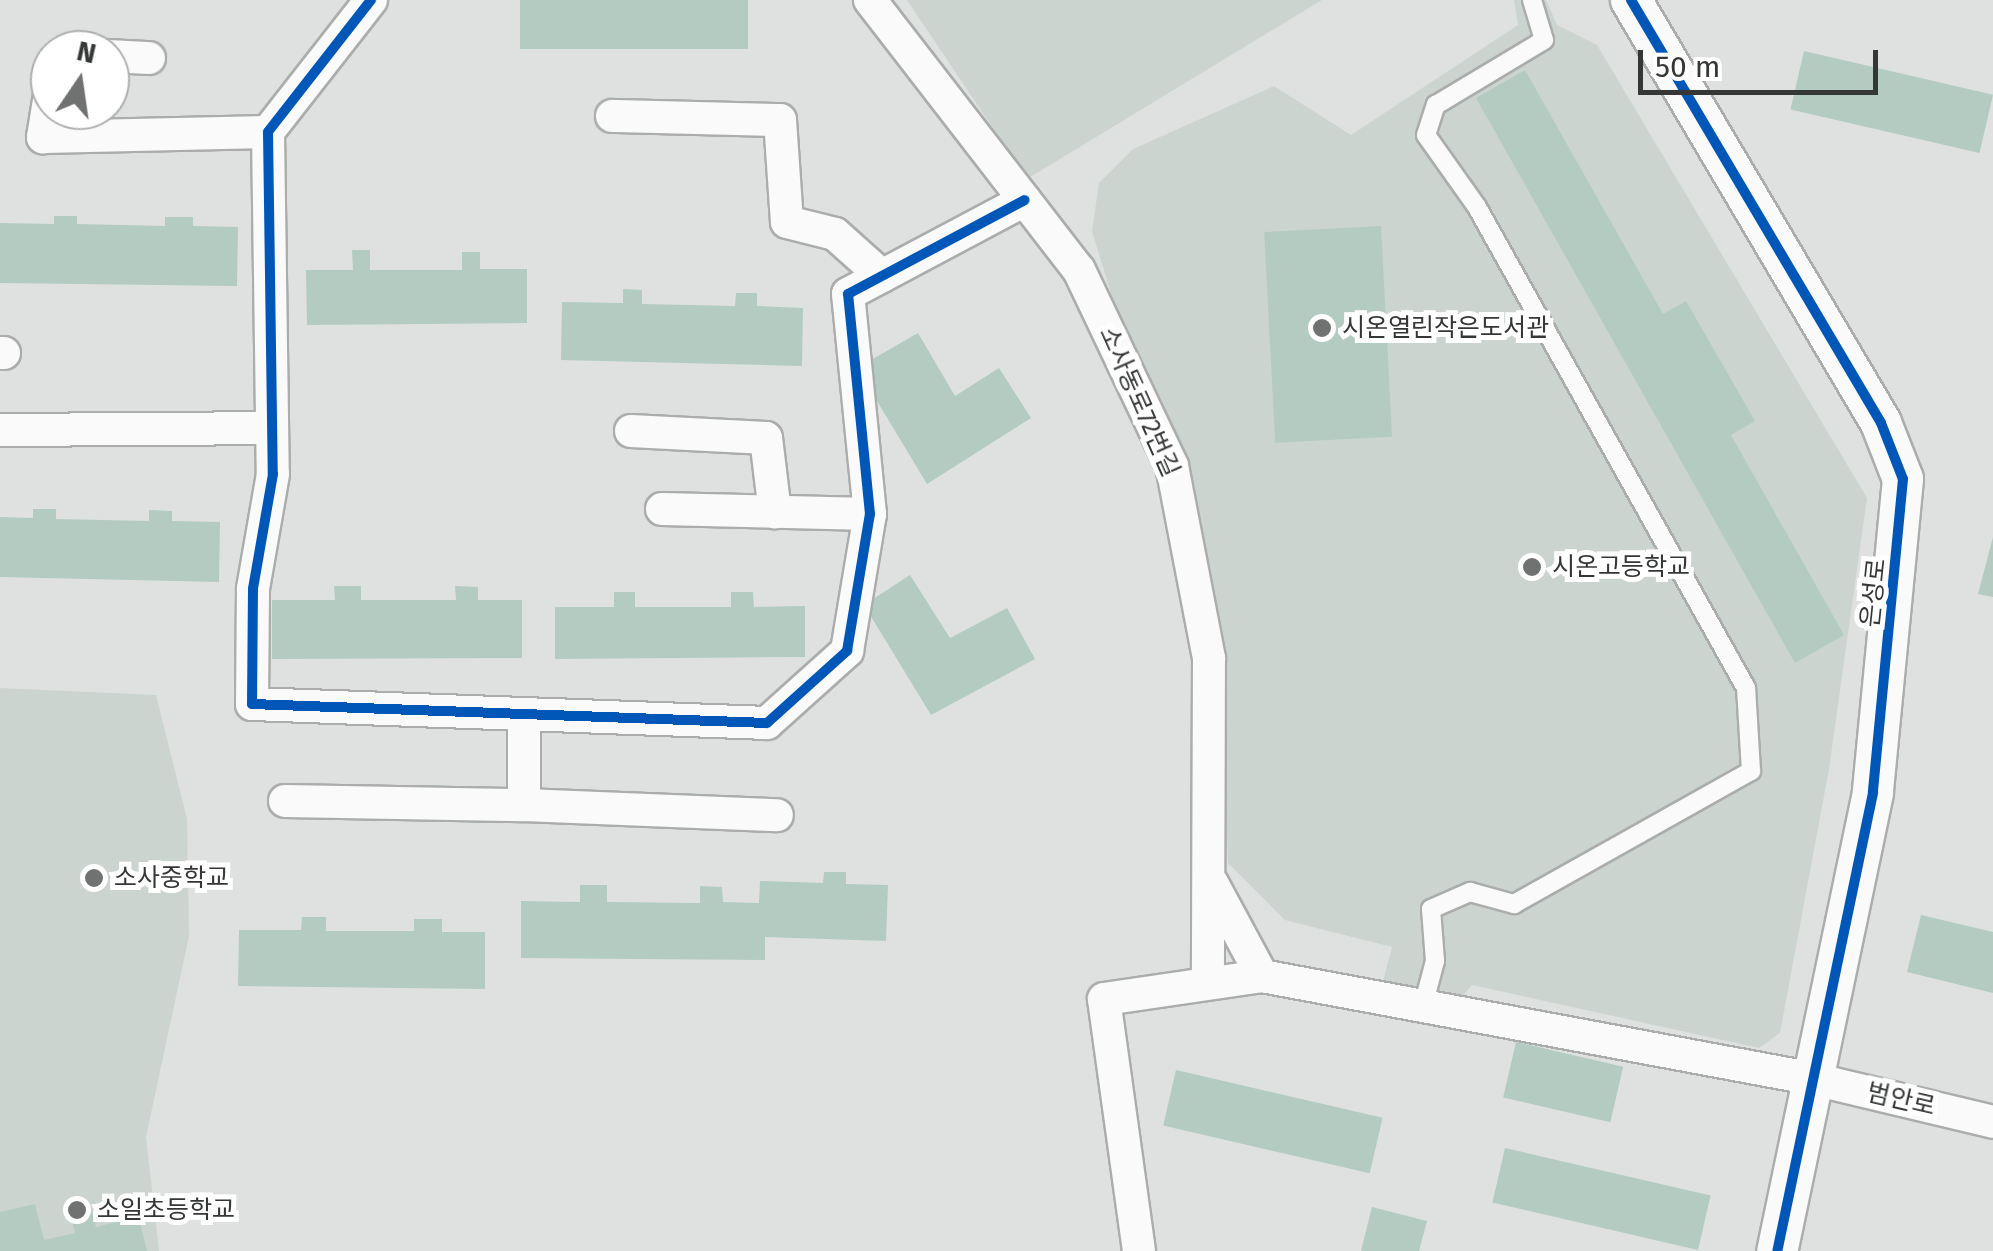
<!DOCTYPE html>
<meta charset="utf-8">
<style>
body{margin:0}
#map{position:relative;width:1993px;height:1251px;overflow:hidden;background:#dee1e0;font-family:"Fira Sans","Noto Sans KR",sans-serif}
div>[style]{position:absolute}
.built>*{inset:0;background:#ccd4d0}
.building>*{inset:0;background:#b4cbc2;transform-origin:0 0}
.roads{filter:drop-shadow(2px 0 #abadad) drop-shadow(-2px 0 #abadad) drop-shadow(0 2px #abadad) drop-shadow(0 -2px #abadad)}
.service>*{height:18px;margin:-9px;padding:0 9px;transform-origin:9px;border-radius:9px;background:#fafafa}
.minor>*{height:32px;margin:-16px;padding:0 16px;transform-origin:16px;border-radius:16px;background:#fafafa}
.tertiary>*{height:40px;margin:-20px;padding:0 20px;transform-origin:20px;border-radius:20px;background:#fafafa}
.cycleway>*{height:10px;margin:-5px;padding:0 5px;transform-origin:5px;border-radius:5px;background:#0057b8}
.dots>*{width:28px;height:28px;translate:-50% -50%;box-sizing:border-box;border:5px solid #fff;border-radius:50%}
span{translate:-50% -50%;white-space:nowrap;text-align:center;line-height:1.15;-webkit-text-stroke:10px #fff;paint-order:stroke}
.poi-label{font-size:25px;color:#353736}
.left{translate:0 -50%;text-align:left}
.street-label{font-size:25px;color:#353736}
.north{position:absolute;left:30px;top:30px;width:100px;height:100px;box-sizing:border-box;background:#fff;border:2px solid #aeafaf;border-radius:50%;rotate:13deg;font-size:28px;font-weight:700;line-height:40px;text-align:center;color:#353736}
.north::after{content:'';display:block;margin:auto;width:35px;height:45px;background:#707272;clip-path:polygon(50% 0,100% 100%,50% 72%,0 100%)}
.scale{position:absolute;left:1638px;top:50px;width:240px;height:45px;box-sizing:border-box;border:5px solid #353736;border-top:0;padding-left:12px;font-size:30px;line-height:35px;white-space:nowrap;color:#353736;-webkit-text-stroke:8px #fff;paint-order:stroke}
</style>
<div id="map">
<div class="built">
<div style="clip-path:polygon(907px 0,1322px 0,1027px 179px)"></div>
<div style="clip-path:polygon(1514px 0,1546px 0,1557px 25px,1597px 45px,1867px 498px,1829px 769px,1780px 1033px,1759px 1048px,1472px 985px,1454px 1006px,1381px 989px,1392px 947px,1285px 920px,1228px 863px,1221px 655px,1092px 231px,1099px 183px,1133px 149px,1274px 86px,1351px 135px,1518px 25px)"></div>
<div style="clip-path:polygon(0 688px,156px 695px,187px 819px,189px 936px,146px 1137px,159px 1251px,0 1251px)"></div>
</div>
<div class="building">
<div style="left:520px;top:0;width:228px;height:49px"></div>
<div style="left:1804px;top:51px;width:194px;height:60px;rotate:13deg"></div>
<div style="clip-path:polygon(1525px 70px,1663px 314px,1686px 301px,1755px 421px,1731px 435px,1844px 635px,1795px 663px,1476px 98px)"></div>
<div style="clip-path:polygon(54px 216px,77px 216px,77px 224px,165px 226px,165px 217px,193px 217px,193px 226px,238px 227px,237px 286px,0 283px,0 223px,54px 224px)"></div>
<div style="left:1381px;top:226px;width:211px;height:117px;rotate:87deg"></div>
<div style="clip-path:polygon(352px 250px,370px 250px,370px 270px,462px 270px,462px 252px,480px 252px,480px 269px,527px 269px,527px 323px,307px 325px,306px 270px,353px 270px)"></div>
<div style="clip-path:polygon(623px 289px,642px 290px,642px 304px,735px 306px,736px 293px,757px 293px,757px 306px,803px 308px,802px 366px,561px 360px,562px 302px,623px 303px)"></div>
<div style="clip-path:polygon(918px 333px,955px 396px,999px 368px,1031px 418px,927px 484px,857px 368px)"></div>
<div style="clip-path:polygon(33px 509px,56px 509px,56px 519px,149px 521px,149px 510px,172px 511px,172px 521px,220px 522px,219px 582px,0 577px,0 517px,33px 518px)"></div>
<div style="clip-path:polygon(1993px 537px,1993px 597px,1978px 594px)"></div>
<div style="clip-path:polygon(910px 575px,950px 638px,1007px 608px,1035px 659px,931px 715px,864px 605px)"></div>
<div style="clip-path:polygon(334px 586px,361px 586px,361px 600px,456px 600px,455px 586px,478px 587px,478px 600px,522px 600px,522px 658px,272px 659px,272px 600px,335px 600px)"></div>
<div style="clip-path:polygon(614px 592px,635px 592px,635px 607px,731px 607px,731px 592px,753px 592px,754px 607px,805px 606px,805px 657px,555px 659px,555px 607px,614px 607px)"></div>
<div style="clip-path:polygon(824px 872px,846px 872px,846px 884px,888px 885px,886px 941px,765px 937px,765px 960px,521px 958px,521px 901px,580px 902px,580px 885px,607px 885px,607px 902px,700px 903px,700px 886px,722px 887px,723px 902px,759px 903px,760px 881px,823px 883px)"></div>
<div style="clip-path:polygon(1921px 915px,1993px 932px,1993px 993px,1907px 972px)"></div>
<div style="clip-path:polygon(302px 917px,326px 917px,326px 931px,414px 931px,414px 919px,442px 919px,442px 932px,485px 932px,485px 989px,238px 986px,239px 930px,301px 930px)"></div>
<div style="left:1516px;top:1042px;width:110px;height:57px;rotate:13deg"></div>
<div style="left:1176px;top:1070px;width:212px;height:57px;rotate:13deg"></div>
<div style="left:1505px;top:1148px;width:211px;height:56px;rotate:13deg"></div>
<div style="clip-path:polygon(35px 1204px,44px 1240px,75px 1233px,71px 1217px,92px 1211px,96px 1227px,128px 1219px,126px 1209px,136px 1206px,147px 1251px,0 1251px,0 1212px)"></div>
<div style="clip-path:polygon(1372px 1207px,1427px 1221px,1419px 1251px,1361px 1251px)"></div>
</div>
<div class="roads">
<div class="service">
<div style="left:1423px;top:1006px;width:47px;rotate:-75.1deg"></div>
<div style="left:1435px;top:961px;width:52px;rotate:-94.4deg"></div>
<div style="left:1431px;top:909px;width:43px;rotate:-23.6deg"></div>
<div style="left:1470px;top:892px;width:46px;rotate:15.3deg"></div>
<div style="left:1514px;top:904px;width:272px;rotate:-29.3deg"></div>
<div style="left:1751px;top:771px;width:83px;rotate:-93.4deg"></div>
<div style="left:1746px;top:688px;width:551px;rotate:-119.22deg"></div>
<div style="left:1477px;top:207px;width:88px;rotate:-125.3deg"></div>
<div style="left:1426px;top:135px;width:32px;rotate:-72deg"></div>
<div style="left:1436px;top:105px;width:126px;rotate:-31deg"></div>
<div style="left:1544px;top:40px;width:42px;rotate:-106.7deg"></div>
</div>
<div class="minor">
<div style="left:371px;top:0;width:167px;rotate:128deg"></div>
<div style="left:268px;top:132px;width:342px;rotate:89.2deg"></div>
<div style="left:273px;top:474px;width:117px;rotate:99.9deg"></div>
<div style="left:253px;top:589px;width:115px;rotate:90.5deg"></div>
<div style="left:252px;top:704px;width:515px;rotate:2.11deg"></div>
<div style="left:767px;top:723px;width:108px;rotate:-42deg"></div>
<div style="left:847px;top:651px;width:139px;rotate:-80.5deg"></div>
<div style="left:870px;top:514px;width:221px;rotate:-95.7deg"></div>
<div style="left:848px;top:294px;width:200px;rotate:-28deg"></div>
<div style="left:870px;top:0;width:341px;rotate:52.3deg"></div>
<div style="left:1079px;top:270px;width:217px;rotate:64.6deg"></div>
<div style="left:1172px;top:466px;width:196px;rotate:79.1deg"></div>
<div style="left:1209px;top:658px;width:325px;rotate:90.2deg"></div>
<div style="left:110px;top:56px;width:39px;rotate:3deg"></div>
<div style="left:50px;top:94px;width:44px;rotate:99.2deg"></div>
<div style="left:43px;top:137px;width:225px;rotate:-1.3deg"></div>
<div style="left:612px;top:116px;width:168px;rotate:1.4deg"></div>
<div style="left:780px;top:120px;width:102px;rotate:86.1deg"></div>
<div style="left:787px;top:222px;width:49px;rotate:14deg"></div>
<div style="left:835px;top:234px;width:63px;rotate:41.8deg"></div>
<div style="left:0;top:353px;width:4px"></div>
<div style="left:0;top:430px;width:272px;rotate:-0.4deg"></div>
<div style="left:631px;top:431px;width:135px;rotate:3deg"></div>
<div style="left:766px;top:438px;width:75px;rotate:83.1deg"></div>
<div style="left:662px;top:509px;width:208px;rotate:1.4deg"></div>
<div style="left:524px;top:716px;width:89px;rotate:90deg"></div>
<div style="left:524px;top:805px;width:253px;rotate:2.3deg"></div>
<div style="left:285px;top:801px;width:239px;rotate:1deg"></div>
<div style="left:1212px;top:883px;width:106px;rotate:61.7deg"></div>
<div style="left:1139px;top:1251px;width:254px;rotate:-97.9deg"></div>
<div style="left:1104px;top:999px;width:160px;rotate:-8.3deg"></div>
<div style="left:1262px;top:976px;width:556px;rotate:10.56deg"></div>
<div style="left:1809px;top:1078px;width:189px;rotate:13.4deg"></div>
</div>
<div class="tertiary">
<div style="left:1631px;top:0;width:491px;rotate:59.4deg"></div>
<div style="left:1881px;top:423px;width:60px;rotate:68.6deg"></div>
<div style="left:1903px;top:479px;width:315px;rotate:95.5deg"></div>
<div style="left:1873px;top:793px;width:468px;rotate:101.8deg"></div>
</div>
</div>
<div class="cycleway">
<div style="left:371px;top:0;width:167px;rotate:128deg"></div>
<div style="left:268px;top:132px;width:342px;rotate:89.2deg"></div>
<div style="left:273px;top:474px;width:117px;rotate:99.9deg"></div>
<div style="left:253px;top:589px;width:115px;rotate:90.5deg"></div>
<div style="left:252px;top:704px;width:515px;rotate:2.11deg"></div>
<div style="left:767px;top:723px;width:108px;rotate:-42deg"></div>
<div style="left:847px;top:651px;width:139px;rotate:-80.5deg"></div>
<div style="left:870px;top:514px;width:221px;rotate:-95.7deg"></div>
<div style="left:848px;top:294px;width:200px;rotate:-28deg"></div>
<div style="left:1631px;top:0;width:491px;rotate:59.4deg"></div>
<div style="left:1881px;top:423px;width:60px;rotate:68.6deg"></div>
<div style="left:1903px;top:479px;width:315px;rotate:95.5deg"></div>
<div style="left:1873px;top:793px;width:468px;rotate:101.8deg"></div>
</div>
<div class="dots">
<div style="left:1322px;top:328px;background:#707272"></div>
<div style="left:1532px;top:567px;background:#707272"></div>
<div style="left:94px;top:878px;background:#707272"></div>
<div style="left:77px;top:1210px;background:#707272"></div>
</div>
<div class="poi-label">
<span class="left" style="left:1342px;top:328px">시온열린작은도서관</span>
<span class="left" style="left:1552px;top:567px">시온고등학교</span>
<span class="left" style="left:114px;top:878px">소사중학교</span>
<span class="left" style="left:97px;top:1210px">소일초등학교</span>
</div>
<div class="street-label">
<span style="left:1139px;top:402px;rotate:66deg">소사동로72번길</span>
<span style="left:1874px;top:593px;rotate:-84deg">은성로</span>
<span style="left:1901px;top:1100px;rotate:13deg">범안로</span>
</div>
<div class="north">N</div>
<div class="scale">50 m</div>
</div>
